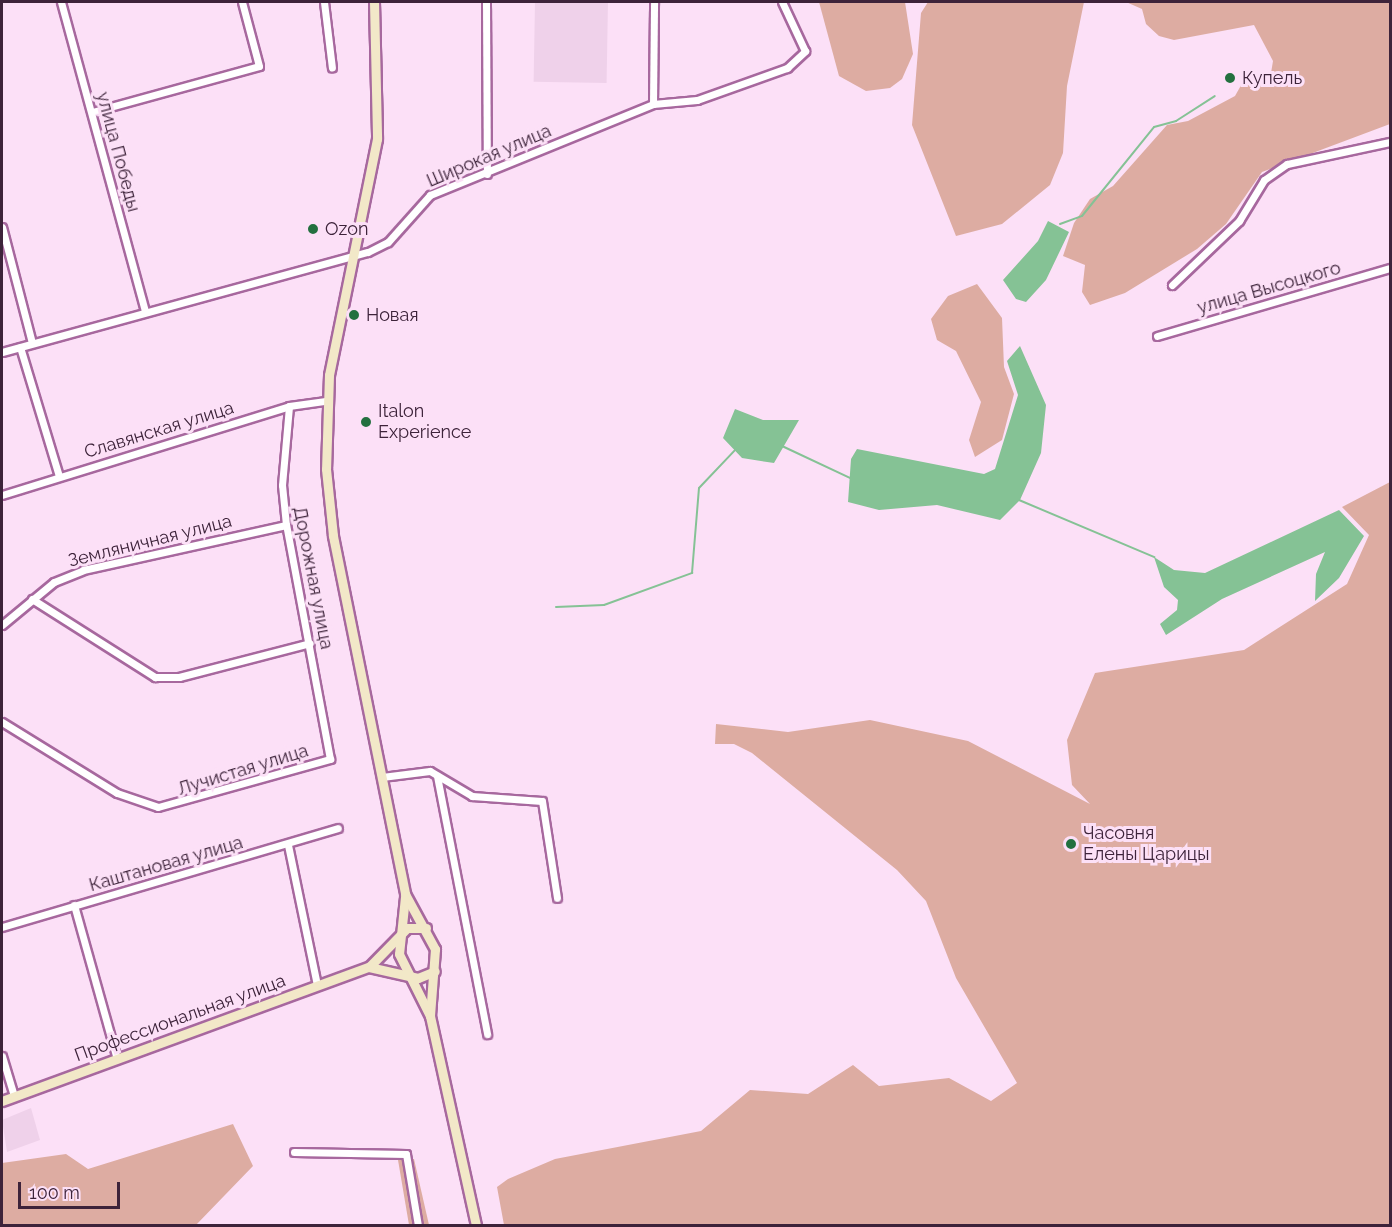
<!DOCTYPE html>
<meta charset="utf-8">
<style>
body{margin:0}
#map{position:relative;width:1392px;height:1227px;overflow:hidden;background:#fce0f7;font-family:Raleway,sans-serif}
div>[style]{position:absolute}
.built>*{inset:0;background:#efd1ea;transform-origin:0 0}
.green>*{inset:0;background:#ddaca2}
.water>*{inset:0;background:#85c295}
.stream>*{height:2px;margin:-1px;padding:0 1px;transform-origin:1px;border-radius:1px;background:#85c295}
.roads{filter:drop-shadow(2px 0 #a7689e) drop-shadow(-2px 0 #a7689e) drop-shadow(0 2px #a7689e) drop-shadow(0 -2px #a7689e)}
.street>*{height:7px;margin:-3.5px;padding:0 3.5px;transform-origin:3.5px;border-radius:3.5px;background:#fff}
.secondary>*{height:9px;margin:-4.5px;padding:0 4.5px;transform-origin:4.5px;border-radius:4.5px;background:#f2e8c8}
.dots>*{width:16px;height:16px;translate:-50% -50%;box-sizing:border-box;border:3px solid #fce0f7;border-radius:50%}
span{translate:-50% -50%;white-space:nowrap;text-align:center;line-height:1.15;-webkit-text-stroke:6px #fce0f7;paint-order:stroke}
.poi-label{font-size:18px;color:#3d233a}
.left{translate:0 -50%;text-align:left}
.street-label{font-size:18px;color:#3d233a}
.frame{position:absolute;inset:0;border:3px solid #3d233a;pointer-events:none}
.scale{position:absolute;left:18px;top:1182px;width:102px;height:27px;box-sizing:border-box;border:3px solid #3d233a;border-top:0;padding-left:8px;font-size:18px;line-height:21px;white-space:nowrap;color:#3d233a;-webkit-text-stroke:4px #fce0f7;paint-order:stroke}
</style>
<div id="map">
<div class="built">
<div style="left:608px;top:2px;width:81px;height:73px;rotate:91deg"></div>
<div style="clip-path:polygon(31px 1108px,40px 1140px,7px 1152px,2px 1120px)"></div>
</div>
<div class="green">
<div style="clip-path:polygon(819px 2px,905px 2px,913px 54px,902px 79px,890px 88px,866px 91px,839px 76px)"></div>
<div style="clip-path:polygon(928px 2px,1084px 2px,1067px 86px,1063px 153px,1050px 185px,1002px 224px,956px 236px,912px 125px,921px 13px)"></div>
<div style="clip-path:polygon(1126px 2px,1390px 2px,1390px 124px,1262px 172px,1226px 224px,1197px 249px,1125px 293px,1090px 305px,1082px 292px,1085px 265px,1063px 256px,1074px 223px,1090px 199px,1113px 186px,1167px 125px,1188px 121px,1235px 96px,1244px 80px,1271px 73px,1273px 61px,1254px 25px,1174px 40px,1159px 36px,1146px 24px,1142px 9px)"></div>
<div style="clip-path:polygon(977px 284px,1002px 318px,1004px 367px,1014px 394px,1002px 440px,975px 457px,969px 440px,981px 402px,956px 351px,937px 340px,931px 319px,948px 296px)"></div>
<div style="clip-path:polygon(1390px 482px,1390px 1225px,504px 1225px,497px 1187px,508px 1179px,555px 1159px,701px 1131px,750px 1090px,808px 1094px,853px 1065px,879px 1086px,949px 1078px,991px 1101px,1017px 1083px,956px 978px,926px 901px,897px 870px,752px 753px,734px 744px,715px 744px,716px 724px,788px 732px,870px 720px,968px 741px,1090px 804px,1072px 785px,1067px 740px,1095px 673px,1244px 650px,1347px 584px,1369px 535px,1342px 507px)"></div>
<div style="clip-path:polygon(233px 1124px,253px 1166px,196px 1225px,2px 1225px,2px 1163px,66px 1154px,88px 1169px)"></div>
<div style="clip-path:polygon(414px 1159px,429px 1225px,409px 1225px,398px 1160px)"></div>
</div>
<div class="water">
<div style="clip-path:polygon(1048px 221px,1069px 232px,1046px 280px,1026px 302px,1016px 299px,1003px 280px,1038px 241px)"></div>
<div style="clip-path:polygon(1020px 346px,1046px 405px,1041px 453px,1020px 500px,1000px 520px,937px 505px,879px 510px,848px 502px,851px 459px,857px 449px,984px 474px,995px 469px,1018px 395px,1007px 361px)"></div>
<div style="clip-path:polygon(735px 409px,763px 420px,799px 420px,774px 463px,742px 458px,723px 438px)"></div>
<div style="clip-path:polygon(1339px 510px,1364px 536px,1339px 578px,1315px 601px,1316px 574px,1325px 552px,1222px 599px,1166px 635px,1160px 624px,1177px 610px,1178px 600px,1164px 587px,1154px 557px,1174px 570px,1205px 573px)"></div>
</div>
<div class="stream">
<div style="left:1060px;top:224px;width:23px;rotate:-20deg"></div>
<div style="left:1082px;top:216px;width:114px;rotate:-51deg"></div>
<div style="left:1154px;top:127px;width:23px;rotate:-15deg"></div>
<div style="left:1176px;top:121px;width:46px;rotate:-32.7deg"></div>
<div style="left:782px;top:446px;width:75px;rotate:25.2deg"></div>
<div style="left:1019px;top:500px;width:147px;rotate:22.9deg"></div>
<div style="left:556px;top:607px;width:48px;rotate:-2.4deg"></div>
<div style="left:604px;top:605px;width:94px;rotate:-20deg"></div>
<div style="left:692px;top:573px;width:85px;rotate:-85.3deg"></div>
<div style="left:699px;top:488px;width:54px;rotate:-46.5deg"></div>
</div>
<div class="roads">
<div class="street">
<div style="left:61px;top:2px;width:320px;rotate:74.8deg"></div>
<div style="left:324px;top:2px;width:66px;rotate:83.1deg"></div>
<div style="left:486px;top:2px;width:172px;rotate:89.7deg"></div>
<div style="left:653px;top:104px;width:102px;rotate:-89.4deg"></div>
<div style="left:92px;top:112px;width:173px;rotate:-15.4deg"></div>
<div style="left:259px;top:66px;width:66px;rotate:-104.9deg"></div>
<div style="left:2px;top:227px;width:120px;rotate:75.5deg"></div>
<div style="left:1172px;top:285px;width:93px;rotate:-43.7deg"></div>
<div style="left:1239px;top:221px;width:48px;rotate:-58.6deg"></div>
<div style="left:1264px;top:180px;width:28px;rotate:-35deg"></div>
<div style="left:1287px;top:164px;width:105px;rotate:-12.1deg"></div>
<div style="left:1157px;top:336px;width:243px;rotate:-16.3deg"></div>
<div style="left:20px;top:347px;width:135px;rotate:73.2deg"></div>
<div style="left:2px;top:352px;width:379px;rotate:-15.3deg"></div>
<div style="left:368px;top:252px;width:22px;rotate:-27deg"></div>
<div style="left:388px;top:242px;width:63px;rotate:-48.2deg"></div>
<div style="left:430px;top:195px;width:241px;rotate:-22.2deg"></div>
<div style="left:653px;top:104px;width:44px;rotate:-5.2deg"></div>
<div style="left:697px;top:100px;width:96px;rotate:-19.6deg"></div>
<div style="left:787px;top:68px;width:25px;rotate:-43deg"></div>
<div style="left:805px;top:51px;width:54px;rotate:-115.1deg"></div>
<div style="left:2px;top:495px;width:300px;rotate:-17.2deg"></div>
<div style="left:289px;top:406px;width:37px;rotate:-8deg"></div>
<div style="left:32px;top:599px;width:146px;rotate:32.4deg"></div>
<div style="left:155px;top:677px;width:24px"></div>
<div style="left:179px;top:677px;width:135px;rotate:-14.5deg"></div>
<div style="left:2px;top:625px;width:67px;rotate:-39.6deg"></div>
<div style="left:54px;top:582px;width:31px;rotate:-22deg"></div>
<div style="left:83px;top:570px;width:208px;rotate:-12.5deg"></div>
<div style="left:2px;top:722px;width:135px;rotate:31.7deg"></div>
<div style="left:117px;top:793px;width:43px;rotate:18.9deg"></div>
<div style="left:158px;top:807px;width:179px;rotate:-15.6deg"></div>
<div style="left:330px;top:759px;width:238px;rotate:-100.6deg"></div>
<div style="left:286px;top:525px;width:40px;rotate:-95.7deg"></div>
<div style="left:282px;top:485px;width:79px;rotate:-84.9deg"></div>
<div style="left:437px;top:776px;width:263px;rotate:79deg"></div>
<div style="left:382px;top:777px;width:48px;rotate:-7.1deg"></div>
<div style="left:430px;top:771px;width:49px;rotate:30.8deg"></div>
<div style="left:472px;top:796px;width:70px;rotate:4.1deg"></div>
<div style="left:542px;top:801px;width:98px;rotate:81.2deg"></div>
<div style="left:288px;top:845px;width:143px;rotate:78.3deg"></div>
<div style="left:74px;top:905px;width:160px;rotate:74.4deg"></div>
<div style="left:2px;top:927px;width:350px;rotate:-16.4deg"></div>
<div style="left:2px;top:1056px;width:42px;rotate:73.3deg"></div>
<div style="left:294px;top:1152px;width:112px;rotate:1deg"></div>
<div style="left:406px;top:1154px;width:73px;rotate:80.5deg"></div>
</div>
<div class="secondary">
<div style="left:374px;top:2px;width:137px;rotate:88.7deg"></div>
<div style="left:377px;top:139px;width:241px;rotate:101.5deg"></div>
<div style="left:329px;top:375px;width:94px;rotate:91.8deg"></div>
<div style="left:326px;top:469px;width:67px;rotate:84deg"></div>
<div style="left:333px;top:536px;width:365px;rotate:78.6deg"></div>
<div style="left:405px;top:894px;width:63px;rotate:61.4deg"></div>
<div style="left:435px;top:949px;width:67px;rotate:94.3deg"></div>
<div style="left:405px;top:897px;width:57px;rotate:96deg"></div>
<div style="left:399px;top:954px;width:69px;rotate:63.4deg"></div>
<div style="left:430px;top:1016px;width:215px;rotate:77.6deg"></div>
<div style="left:369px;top:967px;width:50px;rotate:12.7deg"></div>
<div style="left:418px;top:978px;width:18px;rotate:-22deg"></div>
<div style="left:2px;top:1101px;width:391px;rotate:-20.1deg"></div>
<div style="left:369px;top:967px;width:54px;rotate:-45.7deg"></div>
<div style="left:407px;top:928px;width:19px"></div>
</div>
</div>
<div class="dots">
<div style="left:1230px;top:78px;background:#23703f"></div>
<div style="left:313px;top:229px;background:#23703f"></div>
<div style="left:354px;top:315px;background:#23703f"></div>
<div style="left:366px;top:422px;background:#23703f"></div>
<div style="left:1071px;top:844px;background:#23703f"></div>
</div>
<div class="poi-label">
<span class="left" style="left:1242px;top:78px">Купель</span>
<span class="left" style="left:325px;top:229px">Ozon</span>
<span class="left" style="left:366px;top:315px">Новая</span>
<span class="left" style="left:378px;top:422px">Italon<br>Experience</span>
<span class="left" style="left:1083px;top:844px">Часовня<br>Елены Царицы</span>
</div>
<div class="street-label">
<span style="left:118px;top:152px;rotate:75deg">улица Победы</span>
<span style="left:489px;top:156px;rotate:-23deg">Широкая улица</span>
<span style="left:1269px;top:288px;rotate:-16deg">улица Высоцкого</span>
<span style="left:159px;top:430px;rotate:-17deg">Славянская улица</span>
<span style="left:150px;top:541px;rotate:-14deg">Земляничная улица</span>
<span style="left:313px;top:578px;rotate:79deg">Дорожная улица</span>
<span style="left:243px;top:770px;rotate:-17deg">Лучистая улица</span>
<span style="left:166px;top:864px;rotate:-16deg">Каштановая улица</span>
<span style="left:180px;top:1018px;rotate:-20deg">Профессиональная улица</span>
</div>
<div class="frame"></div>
<div class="scale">100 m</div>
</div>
